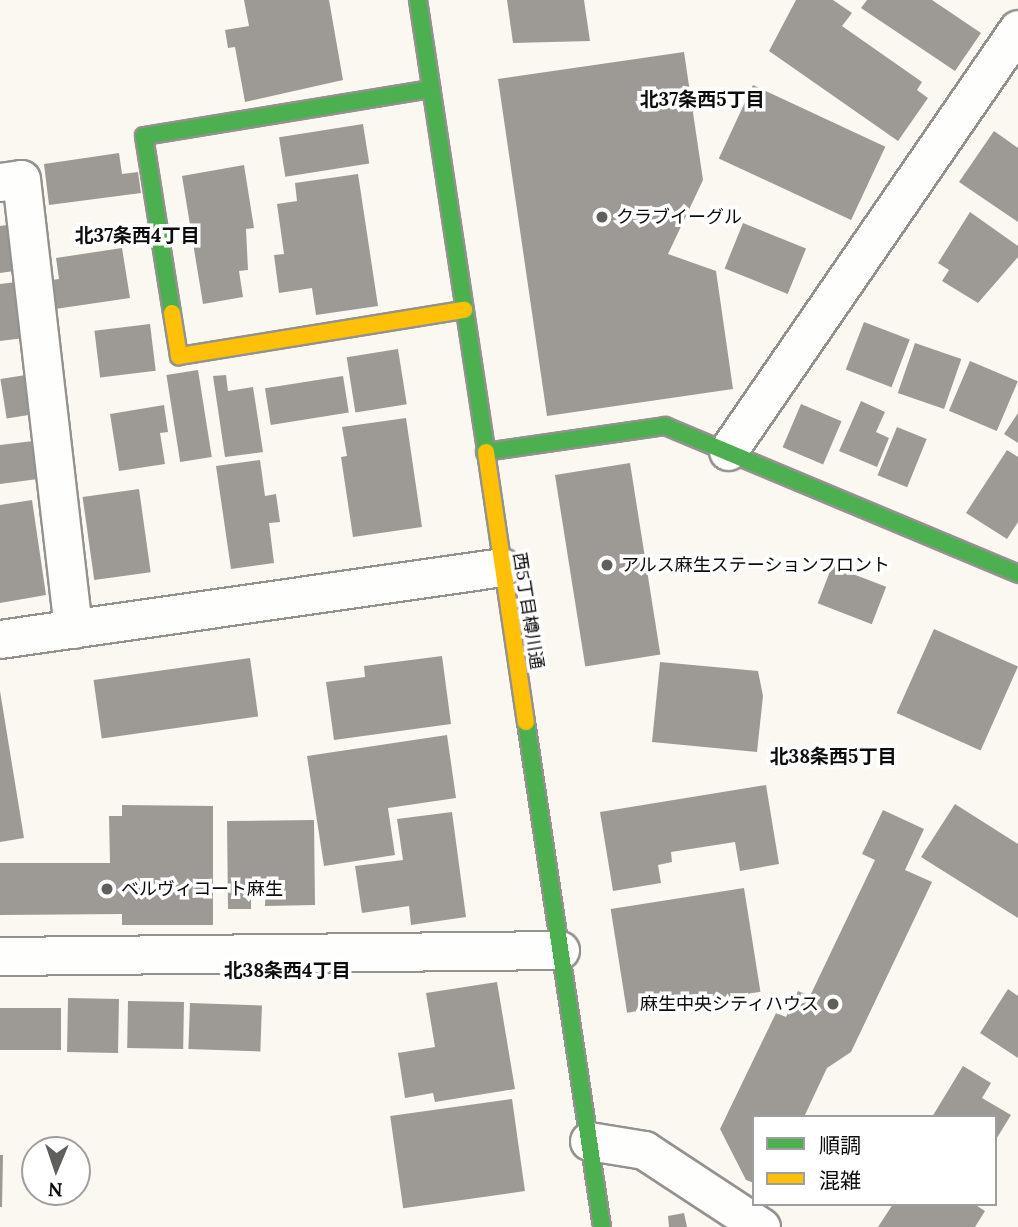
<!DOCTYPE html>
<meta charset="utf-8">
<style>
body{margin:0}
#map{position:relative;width:1018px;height:1227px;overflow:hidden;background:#faf8f0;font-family:Lora,"Noto Sans JP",serif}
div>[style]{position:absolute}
.building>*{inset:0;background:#9d9a96;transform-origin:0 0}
.roads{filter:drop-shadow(2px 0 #93928f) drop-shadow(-2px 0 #93928f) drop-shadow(0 2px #93928f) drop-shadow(0 -2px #93928f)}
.street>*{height:37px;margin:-18.5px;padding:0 18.5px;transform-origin:18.5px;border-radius:18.5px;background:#fefefd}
.fast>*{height:16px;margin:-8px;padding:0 8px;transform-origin:8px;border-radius:8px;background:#4caf50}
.slow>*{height:16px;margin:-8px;padding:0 8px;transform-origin:8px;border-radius:8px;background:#ffc107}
.dots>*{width:19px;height:19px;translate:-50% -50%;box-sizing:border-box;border:4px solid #fff;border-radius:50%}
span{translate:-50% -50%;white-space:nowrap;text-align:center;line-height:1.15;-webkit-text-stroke:7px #fff;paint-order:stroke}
.poi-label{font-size:18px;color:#0c0c0c}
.left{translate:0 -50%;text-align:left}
.right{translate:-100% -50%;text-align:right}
.street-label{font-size:18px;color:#0c0c0c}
.neighbourhood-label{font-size:19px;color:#0c0c0c;font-weight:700}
.legend{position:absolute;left:752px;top:1115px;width:245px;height:91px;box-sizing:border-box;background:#fff;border:2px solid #9e9e9e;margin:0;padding:9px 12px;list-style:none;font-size:21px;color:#0c0c0c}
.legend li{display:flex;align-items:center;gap:14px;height:35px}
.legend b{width:35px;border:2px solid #9e9e9e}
.north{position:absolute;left:21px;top:1136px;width:70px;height:70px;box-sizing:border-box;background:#fff;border:2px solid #9e9e9e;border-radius:50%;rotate:182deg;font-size:19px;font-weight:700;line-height:28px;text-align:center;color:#0c0c0c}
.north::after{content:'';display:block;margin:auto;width:24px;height:32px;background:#5f5f5c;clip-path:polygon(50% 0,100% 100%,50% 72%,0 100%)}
</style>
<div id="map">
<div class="building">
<div style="clip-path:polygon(244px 0,329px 0,343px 80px,245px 102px,235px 47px,228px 48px,225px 30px,249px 26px)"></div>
<div style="clip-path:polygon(507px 0,584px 0,590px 41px,513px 43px)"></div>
<div style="clip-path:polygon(796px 0,833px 0,852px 13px,842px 26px,922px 82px,917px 90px,928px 98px,898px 141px,769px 51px)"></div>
<div style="clip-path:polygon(867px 0,932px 0,981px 33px,955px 71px,861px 8px)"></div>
<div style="clip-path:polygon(684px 52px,703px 180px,668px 254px,716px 271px,733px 389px,547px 416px,498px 79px)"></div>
<div style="left:753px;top:85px;width:146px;height:81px;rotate:25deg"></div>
<div style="left:363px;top:124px;width:40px;height:85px;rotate:81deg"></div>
<div style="clip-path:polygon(994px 131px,1018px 148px,1018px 222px,959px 182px)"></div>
<div style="clip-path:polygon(119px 153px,122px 174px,138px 172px,141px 193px,49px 205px,44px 164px)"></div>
<div style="clip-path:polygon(244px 165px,254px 228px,246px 229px,248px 270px,239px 271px,243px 297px,203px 304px,182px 176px)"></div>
<div style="clip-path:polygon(358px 174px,378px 306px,316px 315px,312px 288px,279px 293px,274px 255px,284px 254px,277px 204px,297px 201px,295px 183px)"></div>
<div style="clip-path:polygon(970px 212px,1018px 246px,1018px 257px,978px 303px,942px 281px,949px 270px,938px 263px)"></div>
<div style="left:743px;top:223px;width:68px;height:49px;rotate:22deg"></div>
<div style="clip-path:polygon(14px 224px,21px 270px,0 273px,0 226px)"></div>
<div style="clip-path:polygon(122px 248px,130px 298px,55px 309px,51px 280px,59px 279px,56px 258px)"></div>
<div style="clip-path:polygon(16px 282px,24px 338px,0 341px,0 284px)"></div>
<div style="left:864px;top:322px;width:49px;height:51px;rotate:21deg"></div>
<div style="left:150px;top:324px;width:47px;height:56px;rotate:83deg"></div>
<div style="left:915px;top:343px;width:49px;height:53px;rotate:19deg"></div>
<div style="left:398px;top:349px;width:56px;height:52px;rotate:81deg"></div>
<div style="left:970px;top:361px;width:52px;height:54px;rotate:23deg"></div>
<div style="left:198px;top:370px;width:88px;height:32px;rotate:81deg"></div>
<div style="left:32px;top:374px;width:40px;height:32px;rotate:81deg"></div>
<div style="clip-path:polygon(226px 375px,228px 391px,253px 387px,263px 452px,225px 457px,213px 376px)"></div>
<div style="left:343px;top:376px;width:37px;height:79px;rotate:81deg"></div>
<div style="clip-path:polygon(861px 401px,885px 412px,876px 432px,889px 438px,877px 467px,839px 451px)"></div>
<div style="left:801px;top:404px;width:44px;height:47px;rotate:23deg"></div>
<div style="clip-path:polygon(164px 405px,168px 432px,160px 433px,165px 464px,119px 471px,110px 414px)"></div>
<div style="clip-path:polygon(1018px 413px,1018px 443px,1004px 434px)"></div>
<div style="clip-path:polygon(406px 418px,422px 527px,353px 537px,341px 457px,347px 456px,342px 427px)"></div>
<div style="left:897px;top:427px;width:32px;height:52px;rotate:22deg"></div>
<div style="clip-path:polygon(33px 441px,38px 479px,0 484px,0 445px)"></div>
<div style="clip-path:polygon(1007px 450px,1018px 457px,1018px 522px,1007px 539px,966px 513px)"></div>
<div style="clip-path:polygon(260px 460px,265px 496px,276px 494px,280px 522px,269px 523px,274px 563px,231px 569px,216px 466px)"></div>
<div style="left:630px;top:463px;width:194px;height:76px;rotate:81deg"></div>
<div style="left:139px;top:489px;width:84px;height:57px;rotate:82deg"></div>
<div style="clip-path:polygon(32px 500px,46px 595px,0 603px,0 505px)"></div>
<div style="left:832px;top:566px;width:58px;height:40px;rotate:21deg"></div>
<div style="left:934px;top:629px;width:92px;height:92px;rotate:24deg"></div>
<div style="clip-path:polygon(442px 656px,451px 724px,334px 740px,326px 682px,365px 677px,364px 666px)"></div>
<div style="left:250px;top:658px;width:59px;height:158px;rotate:82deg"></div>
<div style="clip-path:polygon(660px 662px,758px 671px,763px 696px,757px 752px,652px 742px)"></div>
<div style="clip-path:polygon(0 691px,24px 838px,0 842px)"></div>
<div style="clip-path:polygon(447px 735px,456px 798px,388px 808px,395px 855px,324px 866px,307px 756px)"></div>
<div style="clip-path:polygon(766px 785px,779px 864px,740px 871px,735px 842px,671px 852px,672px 862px,658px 865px,661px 883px,613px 891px,600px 812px)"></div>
<div style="clip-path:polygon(955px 804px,1018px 844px,1018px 918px,921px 857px)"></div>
<div style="clip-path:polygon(122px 805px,213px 806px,213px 925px,122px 925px,122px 914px,0 915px,0 863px,110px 863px,109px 816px,122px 816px)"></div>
<div style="clip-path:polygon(883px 810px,924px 829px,905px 870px,932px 882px,851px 1052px,827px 1068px,804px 1117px,754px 1117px,754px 1183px,746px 1180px,720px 1129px,776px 1013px,786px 1017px,798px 991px,810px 996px,875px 860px,862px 854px)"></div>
<div style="clip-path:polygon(452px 812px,466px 917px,411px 925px,409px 906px,362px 913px,355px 866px,403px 860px,397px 819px)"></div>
<div style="clip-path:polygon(314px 820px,315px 905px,265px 906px,266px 881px,251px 882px,251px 909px,228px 909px,227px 821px)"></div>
<div style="left:744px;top:888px;width:105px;height:135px;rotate:81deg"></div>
<div style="clip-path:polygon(497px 982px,515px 1089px,435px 1102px,433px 1093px,405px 1098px,398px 1053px,435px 1047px,426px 993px)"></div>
<div style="clip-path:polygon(1008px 989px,1018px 996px,1018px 1058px,980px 1033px)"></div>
<div style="left:68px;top:998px;width:51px;height:54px;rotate:1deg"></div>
<div style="left:128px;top:1001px;width:56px;height:47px;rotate:1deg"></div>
<div style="left:190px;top:1003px;width:72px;height:46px;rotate:2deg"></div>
<div style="left:0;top:1008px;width:61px;height:42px"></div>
<div style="clip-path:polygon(963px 1066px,991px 1083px,982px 1098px,1011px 1115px,995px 1141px,995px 1117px,932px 1117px)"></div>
<div style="left:512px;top:1099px;width:93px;height:123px;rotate:82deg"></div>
<div style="clip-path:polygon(0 1155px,3px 1155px,2px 1207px,0 1207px)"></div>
<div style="clip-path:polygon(893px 1204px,974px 1204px,985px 1211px,975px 1227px,878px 1227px)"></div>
<div style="clip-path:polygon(684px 1213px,687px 1227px,669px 1227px,668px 1216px)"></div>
</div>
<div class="roads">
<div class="street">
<div style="left:0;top:182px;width:21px;rotate:-8deg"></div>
<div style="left:21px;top:179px;width:453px;rotate:83.4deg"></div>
<div style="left:728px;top:451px;width:512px;rotate:-55.5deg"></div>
<div style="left:0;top:639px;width:507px;rotate:-8.16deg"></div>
<div style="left:0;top:956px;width:560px;rotate:-0.61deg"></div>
<div style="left:589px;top:1141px;width:56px;rotate:9.3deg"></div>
<div style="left:644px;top:1150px;width:140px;rotate:33.3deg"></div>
</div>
<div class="fast">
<div style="left:418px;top:0;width:457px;rotate:81.4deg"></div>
<div style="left:172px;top:313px;width:179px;rotate:-99deg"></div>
<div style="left:144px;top:136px;width:291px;rotate:-9.3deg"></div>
<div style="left:485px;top:452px;width:182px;rotate:-8.2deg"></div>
<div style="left:665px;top:426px;width:383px;rotate:22.7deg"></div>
<div style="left:526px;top:722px;width:511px;rotate:81.44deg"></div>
</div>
<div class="slow">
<div style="left:172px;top:313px;width:44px;rotate:80.8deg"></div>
<div style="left:179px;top:356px;width:289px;rotate:-9.2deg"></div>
<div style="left:486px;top:452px;width:273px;rotate:81.6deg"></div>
</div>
</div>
<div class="dots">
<div style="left:602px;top:217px;background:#5f5f5c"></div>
<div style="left:607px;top:565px;background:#5f5f5c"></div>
<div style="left:107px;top:889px;background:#5f5f5c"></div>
<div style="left:833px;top:1004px;background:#5f5f5c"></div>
</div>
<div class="poi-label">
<span class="left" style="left:616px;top:217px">クラブイーグル</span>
<span class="left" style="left:621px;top:565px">アルス麻生ステーションフロント</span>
<span class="left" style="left:121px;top:889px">ベルヴィコート麻生</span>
<span class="right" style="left:819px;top:1004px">麻生中央シティハウス</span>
</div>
<div class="street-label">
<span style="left:528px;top:611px;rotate:81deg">西5丁目樽川通</span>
</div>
<div class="neighbourhood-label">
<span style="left:702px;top:100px">北37条西5丁目</span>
<span style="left:137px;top:236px">北37条西4丁目</span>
<span style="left:833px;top:757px">北38条西5丁目</span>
<span style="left:287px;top:971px">北38条西4丁目</span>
</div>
<ul class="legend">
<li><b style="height:9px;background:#4caf50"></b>順調</li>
<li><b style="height:9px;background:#ffc107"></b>混雑</li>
</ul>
<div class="north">N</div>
</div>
